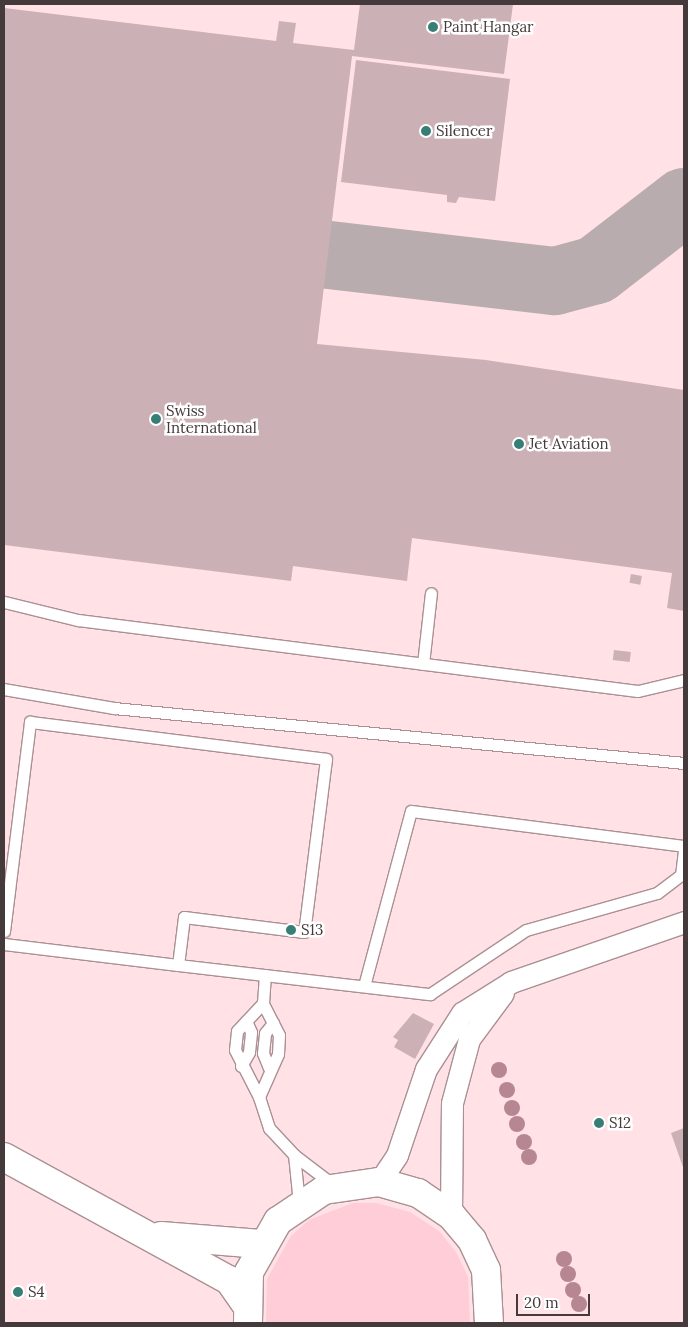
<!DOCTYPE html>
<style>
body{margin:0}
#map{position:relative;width:688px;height:1327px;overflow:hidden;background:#fcf0f2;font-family:Lora,serif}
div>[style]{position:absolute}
.built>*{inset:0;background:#ffe1e6;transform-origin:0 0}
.green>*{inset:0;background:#ffcdd7}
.taxiway>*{height:68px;margin:-34px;padding:0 34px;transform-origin:34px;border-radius:34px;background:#b8acae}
.building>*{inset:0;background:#cbb0b5;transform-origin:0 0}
.roads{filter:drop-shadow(1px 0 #aa9094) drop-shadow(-1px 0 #aa9094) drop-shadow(0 1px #aa9094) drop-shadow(0 -1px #aa9094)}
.lane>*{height:11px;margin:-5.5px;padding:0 5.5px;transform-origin:5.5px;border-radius:5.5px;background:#fff}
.street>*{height:21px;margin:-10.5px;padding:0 10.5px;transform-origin:10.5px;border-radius:10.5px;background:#fff}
.secondary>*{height:28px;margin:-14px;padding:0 14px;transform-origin:14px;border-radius:14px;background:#fff}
.trees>*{width:16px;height:16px;margin:-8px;border-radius:50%;background:#b68693}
.dots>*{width:14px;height:14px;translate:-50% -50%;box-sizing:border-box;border:2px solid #fff;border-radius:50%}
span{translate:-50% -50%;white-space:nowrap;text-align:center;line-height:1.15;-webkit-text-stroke:5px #fff;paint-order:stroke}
.poi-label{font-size:15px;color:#44393b}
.left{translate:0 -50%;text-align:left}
.frame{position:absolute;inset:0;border:5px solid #44393b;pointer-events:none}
.scale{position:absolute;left:516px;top:1294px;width:74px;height:22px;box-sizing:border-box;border:2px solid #44393b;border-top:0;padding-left:6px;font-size:15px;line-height:18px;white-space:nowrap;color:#44393b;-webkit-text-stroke:4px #fff;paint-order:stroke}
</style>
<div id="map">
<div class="built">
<div style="left:4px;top:4px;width:680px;height:1319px"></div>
</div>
<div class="green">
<div style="clip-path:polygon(353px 1203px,376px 1203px,410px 1212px,439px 1231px,456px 1252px,468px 1277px,470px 1323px,266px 1323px,267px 1279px,291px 1236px,309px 1220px)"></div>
</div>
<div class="taxiway">
<div style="left:234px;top:244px;width:323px;rotate:6.6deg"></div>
<div style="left:555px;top:281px;width:42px;rotate:-15deg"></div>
<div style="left:596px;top:270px;width:111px;rotate:-37.7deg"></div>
</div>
<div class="building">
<div style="clip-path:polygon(360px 4px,513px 4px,504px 74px,352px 56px,317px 344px,486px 360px,684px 390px,684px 611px,667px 608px,672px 573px,412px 538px,407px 581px,293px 566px,291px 581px,4px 545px,4px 8px,276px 41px,279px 21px,296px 23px,293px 43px,354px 50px)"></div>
<div style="clip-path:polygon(356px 60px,510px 79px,495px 201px,459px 197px,456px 203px,447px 202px,447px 195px,341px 182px)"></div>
<div style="left:631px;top:574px;width:11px;height:9px;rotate:10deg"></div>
<div style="left:614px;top:650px;width:17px;height:10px;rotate:7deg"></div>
<div style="clip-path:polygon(413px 1013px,434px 1024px,415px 1059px,394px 1047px,398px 1040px,393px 1037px)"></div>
<div style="clip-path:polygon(684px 1128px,684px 1170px,671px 1133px)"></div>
</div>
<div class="roads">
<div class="lane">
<div style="left:4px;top:602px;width:76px;rotate:13.7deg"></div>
<div style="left:78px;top:620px;width:564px;rotate:7.23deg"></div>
<div style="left:638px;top:691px;width:47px;rotate:-13.4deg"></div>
<div style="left:423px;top:664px;width:71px;rotate:-83.6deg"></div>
<div style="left:4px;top:689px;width:112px;rotate:9.8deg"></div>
<div style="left:114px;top:708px;width:573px;rotate:5.51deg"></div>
<div style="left:4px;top:931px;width:211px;rotate:-82.9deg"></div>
<div style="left:30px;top:722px;width:298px;rotate:7.1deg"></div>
<div style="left:326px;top:759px;width:174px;rotate:97.2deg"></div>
<div style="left:304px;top:932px;width:121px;rotate:-172.9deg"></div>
<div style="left:184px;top:917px;width:48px;rotate:97.1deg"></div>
<div style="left:178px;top:965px;width:254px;rotate:6.6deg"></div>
<div style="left:430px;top:994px;width:115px;rotate:-33.7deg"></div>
<div style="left:526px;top:930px;width:136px;rotate:-15.8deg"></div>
<div style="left:657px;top:893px;width:30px;rotate:-37deg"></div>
<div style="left:681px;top:875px;width:24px;rotate:-83deg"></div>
<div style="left:4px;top:944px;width:175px;rotate:6.9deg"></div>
<div style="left:364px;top:986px;width:181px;rotate:-75deg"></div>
<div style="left:411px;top:811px;width:275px;rotate:7.3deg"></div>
<div style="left:263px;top:1003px;width:38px;rotate:133deg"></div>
<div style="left:237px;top:1031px;width:19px;rotate:96deg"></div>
<div style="left:235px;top:1050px;width:53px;rotate:62.9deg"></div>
<div style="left:259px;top:1097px;width:47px;rotate:-66.2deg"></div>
<div style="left:278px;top:1054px;width:19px;rotate:-87deg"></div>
<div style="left:279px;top:1035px;width:36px;rotate:-117deg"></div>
<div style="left:263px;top:1003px;width:28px;rotate:-86deg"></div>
<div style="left:241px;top:1066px;width:16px;rotate:-60deg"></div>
<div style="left:249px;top:1052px;width:20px;rotate:-84deg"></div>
<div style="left:251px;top:1032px;width:12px;rotate:-114deg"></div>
<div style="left:269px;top:1068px;width:16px;rotate:-112deg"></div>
<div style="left:263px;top:1053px;width:20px;rotate:-84deg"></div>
<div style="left:265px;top:1033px;width:13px;rotate:-51deg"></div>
<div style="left:259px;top:1097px;width:33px;rotate:72deg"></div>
<div style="left:269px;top:1128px;width:37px;rotate:47deg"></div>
<div style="left:299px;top:1203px;width:48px;rotate:-95.9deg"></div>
<div style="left:294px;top:1155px;width:51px;rotate:37.1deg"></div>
</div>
<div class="street">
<div style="left:379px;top:1182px;width:32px;rotate:-56deg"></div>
<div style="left:397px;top:1155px;width:91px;rotate:-71.4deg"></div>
<div style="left:426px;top:1069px;width:67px;rotate:-57.3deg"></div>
<div style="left:462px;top:1013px;width:58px;rotate:-32.3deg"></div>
<div style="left:511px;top:982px;width:183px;rotate:-19.1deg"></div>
<div style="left:451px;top:1215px;width:112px;rotate:-89.5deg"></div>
<div style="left:452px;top:1103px;width:66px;rotate:-75.1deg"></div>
<div style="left:469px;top:1039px;width:57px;rotate:-53.5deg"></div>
</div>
<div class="secondary">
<div style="left:4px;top:1157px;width:256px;rotate:28.7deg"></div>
<div style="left:229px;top:1280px;width:28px;rotate:55deg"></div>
<div style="left:161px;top:1236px;width:100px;rotate:4.6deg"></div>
<div style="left:248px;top:1323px;width:51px;rotate:-88.9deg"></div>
<div style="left:249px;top:1272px;width:59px;rotate:-60.4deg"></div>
<div style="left:278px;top:1221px;width:55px;rotate:-34deg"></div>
<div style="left:324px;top:1190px;width:56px;rotate:-8.3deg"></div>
<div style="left:379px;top:1182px;width:41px;rotate:15.8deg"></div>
<div style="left:418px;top:1193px;width:40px;rotate:34deg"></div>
<div style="left:451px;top:1215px;width:33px;rotate:50deg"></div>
<div style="left:472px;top:1240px;width:33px;rotate:65deg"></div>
<div style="left:486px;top:1270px;width:53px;rotate:86.8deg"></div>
</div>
</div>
<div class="trees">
<div style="left:499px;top:1070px"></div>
<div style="left:507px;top:1090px"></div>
<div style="left:512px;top:1108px"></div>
<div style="left:517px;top:1124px"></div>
<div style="left:524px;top:1142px"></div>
<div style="left:529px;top:1157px"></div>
<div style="left:564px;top:1259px"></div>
<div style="left:568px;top:1274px"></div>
<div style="left:573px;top:1290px"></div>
<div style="left:579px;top:1304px"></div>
</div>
<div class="dots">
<div style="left:433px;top:27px;background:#377e76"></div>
<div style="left:426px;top:131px;background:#377e76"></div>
<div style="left:156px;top:419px;background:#377e76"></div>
<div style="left:519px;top:444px;background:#377e76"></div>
<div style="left:291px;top:930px;background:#377e76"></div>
<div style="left:599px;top:1123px;background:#377e76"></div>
<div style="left:18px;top:1292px;background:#377e76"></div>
</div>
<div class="poi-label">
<span class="left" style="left:443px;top:27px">Paint Hangar</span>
<span class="left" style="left:436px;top:131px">Silencer</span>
<span class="left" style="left:166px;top:419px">Swiss<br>International</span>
<span class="left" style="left:529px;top:444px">Jet Aviation</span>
<span class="left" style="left:301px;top:930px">S13</span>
<span class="left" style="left:609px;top:1123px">S12</span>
<span class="left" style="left:28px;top:1292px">S4</span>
</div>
<div class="frame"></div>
<div class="scale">20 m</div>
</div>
